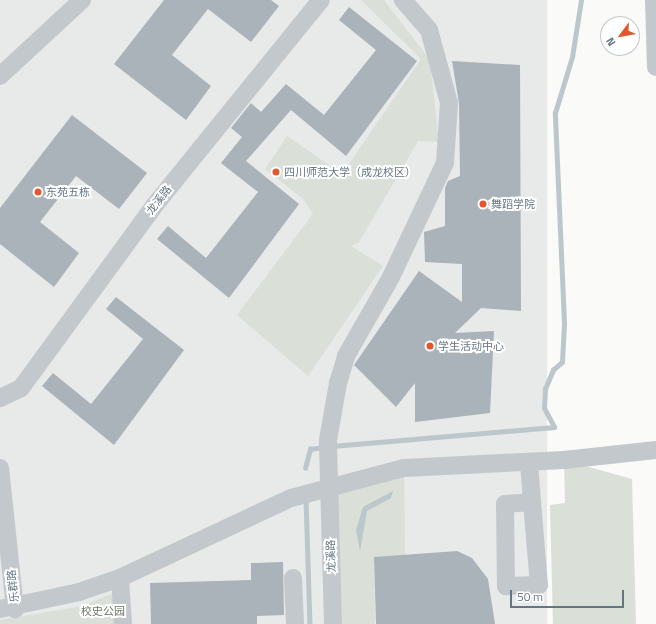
<!DOCTYPE html>
<meta charset="utf-8">
<style>
body{margin:0}
#map{position:relative;width:656px;height:624px;overflow:hidden;background:#fafaf8;font-family:"Titillium Web","Noto Sans SC",sans-serif}
div>[style]{position:absolute}
.built>*{inset:0;background:#e8e9e9;transform-origin:0 0}
.green>*{inset:0;background:#dadfd7}
.water>*{inset:0;background:#bbc7cb}
.stream>*{height:4.5px;margin:-2.25px;padding:0 2.25px;transform-origin:2.25px;border-radius:2.25px;background:#bbc7cb}
.building>*{inset:0;background:#aab3b9}
.minor>*{height:18px;margin:-9px;padding:0 9px;transform-origin:9px;border-radius:9px;background:#c3c8cc}
.dots>*{width:11px;height:11px;translate:-50% -50%;box-sizing:border-box;border:2px solid #fff;border-radius:50%}
span{translate:-50% -50%;white-space:nowrap;text-align:center;line-height:1.15;-webkit-text-stroke:4px #fff;paint-order:stroke}
.poi-label{font-size:11px;color:#657683}
.left{translate:0 -50%;text-align:left}
.street-label{font-size:11px;color:#657683}
.park-label{font-size:11px;color:#687a64}
.north{position:absolute;left:600px;top:16px;width:40px;height:40px;box-sizing:border-box;background:#fff;border:1px solid #c1c8cd;border-radius:50%;rotate:238deg;font-size:11px;font-weight:700;line-height:16px;text-align:center;color:#657683}
.north::after{content:'';display:block;margin:auto;width:14px;height:18px;background:#e4572e;clip-path:polygon(50% 0,100% 100%,50% 72%,0 100%)}
.scale{position:absolute;left:510px;top:590px;width:114px;height:18px;box-sizing:border-box;border:2px solid #657683;border-top:0;padding-left:5px;font-size:12px;line-height:14px;white-space:nowrap;color:#657683;-webkit-text-stroke:3px #fff;paint-order:stroke}
</style>
<div id="map">
<div class="built">
<div style="left:0;top:0;width:547px;height:624px"></div>
</div>
<div class="green">
<div style="clip-path:polygon(361px 0,384px 0,430px 60px,439px 142px,418px 141px,359px 242px,351px 246px,383px 266px,308px 376px,237px 315px,313px 214px,303px 199px,265px 169px,287px 136px,342px 174px,421px 59px)"></div>
<div style="clip-path:polygon(564px 460px,632px 479px,636px 624px,553px 624px,550px 505px,565px 503px)"></div>
<div style="clip-path:polygon(404px 468px,405px 556px,374px 558px,375px 624px,333px 624px,328px 487px)"></div>
<div style="clip-path:polygon(116px 592px,117px 624px,0 624px,0 620px,83px 606px)"></div>
</div>
<div class="water">
<div style="clip-path:polygon(393px 491px,391px 498px,367px 511px,360px 551px,356px 530px,363px 507px)"></div>
</div>
<div class="stream">
<div style="left:332px;top:446px;width:223px;rotate:-4.9deg"></div>
<div style="left:554px;top:427px;width:21px;rotate:-118deg"></div>
<div style="left:544px;top:408px;width:19px;rotate:-87deg"></div>
<div style="left:545px;top:389px;width:21px;rotate:-67deg"></div>
<div style="left:553px;top:370px;width:12px;rotate:-42deg"></div>
<div style="left:562px;top:362px;width:39px;rotate:-87deg"></div>
<div style="left:564px;top:323px;width:210px;rotate:-92.5deg"></div>
<div style="left:555px;top:113px;width:59px;rotate:-73.1deg"></div>
<div style="left:572px;top:57px;width:58px;rotate:-81deg"></div>
<div style="left:305px;top:468px;width:20px;rotate:-75deg"></div>
<div style="left:310px;top:449px;width:14px;rotate:-8deg"></div>
<div style="left:306px;top:498px;width:126px;rotate:88.2deg"></div>
</div>
<div class="building">
<div style="clip-path:polygon(164px 0,271px 0,279px 6px,251px 42px,208px 9px,172px 55px,211px 86px,186px 120px,114px 64px)"></div>
<div style="clip-path:polygon(349px 7px,417px 61px,346px 156px,291px 110px,246px 161px,299px 204px,229px 298px,157px 239px,168px 226px,206px 258px,258px 192px,221px 163px,242px 137px,231px 128px,251px 103px,261px 112px,286px 84px,324px 115px,376px 50px,339px 20px)"></div>
<div style="clip-path:polygon(452px 61px,520px 65px,521px 311px,481px 308px,455px 333px,494px 331px,490px 413px,415px 422px,415px 383px,396px 407px,354px 365px,419px 271px,462px 302px,462px 264px,425px 262px,424px 232px,445px 226px,445px 188px,448px 181px,460px 176px,459px 103px)"></div>
<div style="clip-path:polygon(72px 115px,147px 173px,119px 209px,76px 176px,40px 222px,79px 253px,54px 287px,0 244px,0 208px)"></div>
<div style="clip-path:polygon(116px 297px,184px 350px,114px 445px,42px 386px,53px 373px,91px 404px,143px 339px,106px 309px)"></div>
<div style="clip-path:polygon(457px 551px,472px 558px,488px 579px,495px 624px,376px 624px,374px 557px)"></div>
<div style="clip-path:polygon(283px 562px,284px 615px,257px 616px,257px 624px,151px 624px,150px 583px,251px 580px,251px 563px)"></div>
</div>
<div class="minor">
<div style="left:654px;top:0;width:67px;rotate:88.3deg"></div>
<div style="left:0;top:76px;width:112px;rotate:-42.8deg"></div>
<div style="left:0;top:398px;width:23px;rotate:-25deg"></div>
<div style="left:21px;top:388px;width:225px;rotate:-53.8deg"></div>
<div style="left:154px;top:206px;width:265px;rotate:-51deg"></div>
<div style="left:529px;top:462px;width:40px;rotate:85.7deg"></div>
<div style="left:532px;top:502px;width:83px;rotate:85.2deg"></div>
<div style="left:539px;top:585px;width:33px;rotate:178deg"></div>
<div style="left:506px;top:586px;width:82px;rotate:-90.7deg"></div>
<div style="left:505px;top:504px;width:27px;rotate:-4deg"></div>
<div style="left:0;top:468px;width:142px;rotate:83.9deg"></div>
<div style="left:120px;top:578px;width:46px;rotate:86.3deg"></div>
<div style="left:293px;top:578px;width:46px;rotate:87.5deg"></div>
<div style="left:0;top:609px;width:81px;rotate:-12.1deg"></div>
<div style="left:79px;top:592px;width:43px;rotate:-18.9deg"></div>
<div style="left:120px;top:578px;width:189px;rotate:-25.1deg"></div>
<div style="left:291px;top:498px;width:117px;rotate:-14.9deg"></div>
<div style="left:404px;top:468px;width:160px;rotate:-2.9deg"></div>
<div style="left:564px;top:460px;width:93px;rotate:-6.2deg"></div>
<div style="left:333px;top:624px;width:184px;rotate:-91.6deg"></div>
<div style="left:328px;top:440px;width:58px;rotate:-80deg"></div>
<div style="left:338px;top:383px;width:28px;rotate:-73deg"></div>
<div style="left:346px;top:356px;width:91px;rotate:-60.3deg"></div>
<div style="left:391px;top:277px;width:126px;rotate:-64.7deg"></div>
<div style="left:445px;top:163px;width:60px;rotate:-86.2deg"></div>
<div style="left:449px;top:103px;width:76px;rotate:-105.3deg"></div>
<div style="left:429px;top:30px;width:40px;rotate:-131deg"></div>
</div>
<div class="dots">
<div style="left:276px;top:172px;background:#e4572e"></div>
<div style="left:38px;top:192px;background:#e4572e"></div>
<div style="left:483px;top:204px;background:#e4572e"></div>
<div style="left:430px;top:346px;background:#e4572e"></div>
</div>
<div class="poi-label">
<span class="left" style="left:284px;top:172px">四川师范大学（成龙校区）</span>
<span class="left" style="left:46px;top:192px">东苑五栋</span>
<span class="left" style="left:491px;top:204px">舞蹈学院</span>
<span class="left" style="left:438px;top:346px">学生活动中心</span>
</div>
<div class="street-label">
<span style="left:159px;top:200px;rotate:-52deg">龙溪路</span>
<span style="left:331px;top:556px;rotate:-92deg">龙溪路</span>
<span style="left:13px;top:586px;rotate:-96deg">乐群路</span>
</div>
<div class="park-label">
<span style="left:103px;top:611px">校史公园</span>
</div>
<div class="north">N</div>
<div class="scale">50 m</div>
</div>
